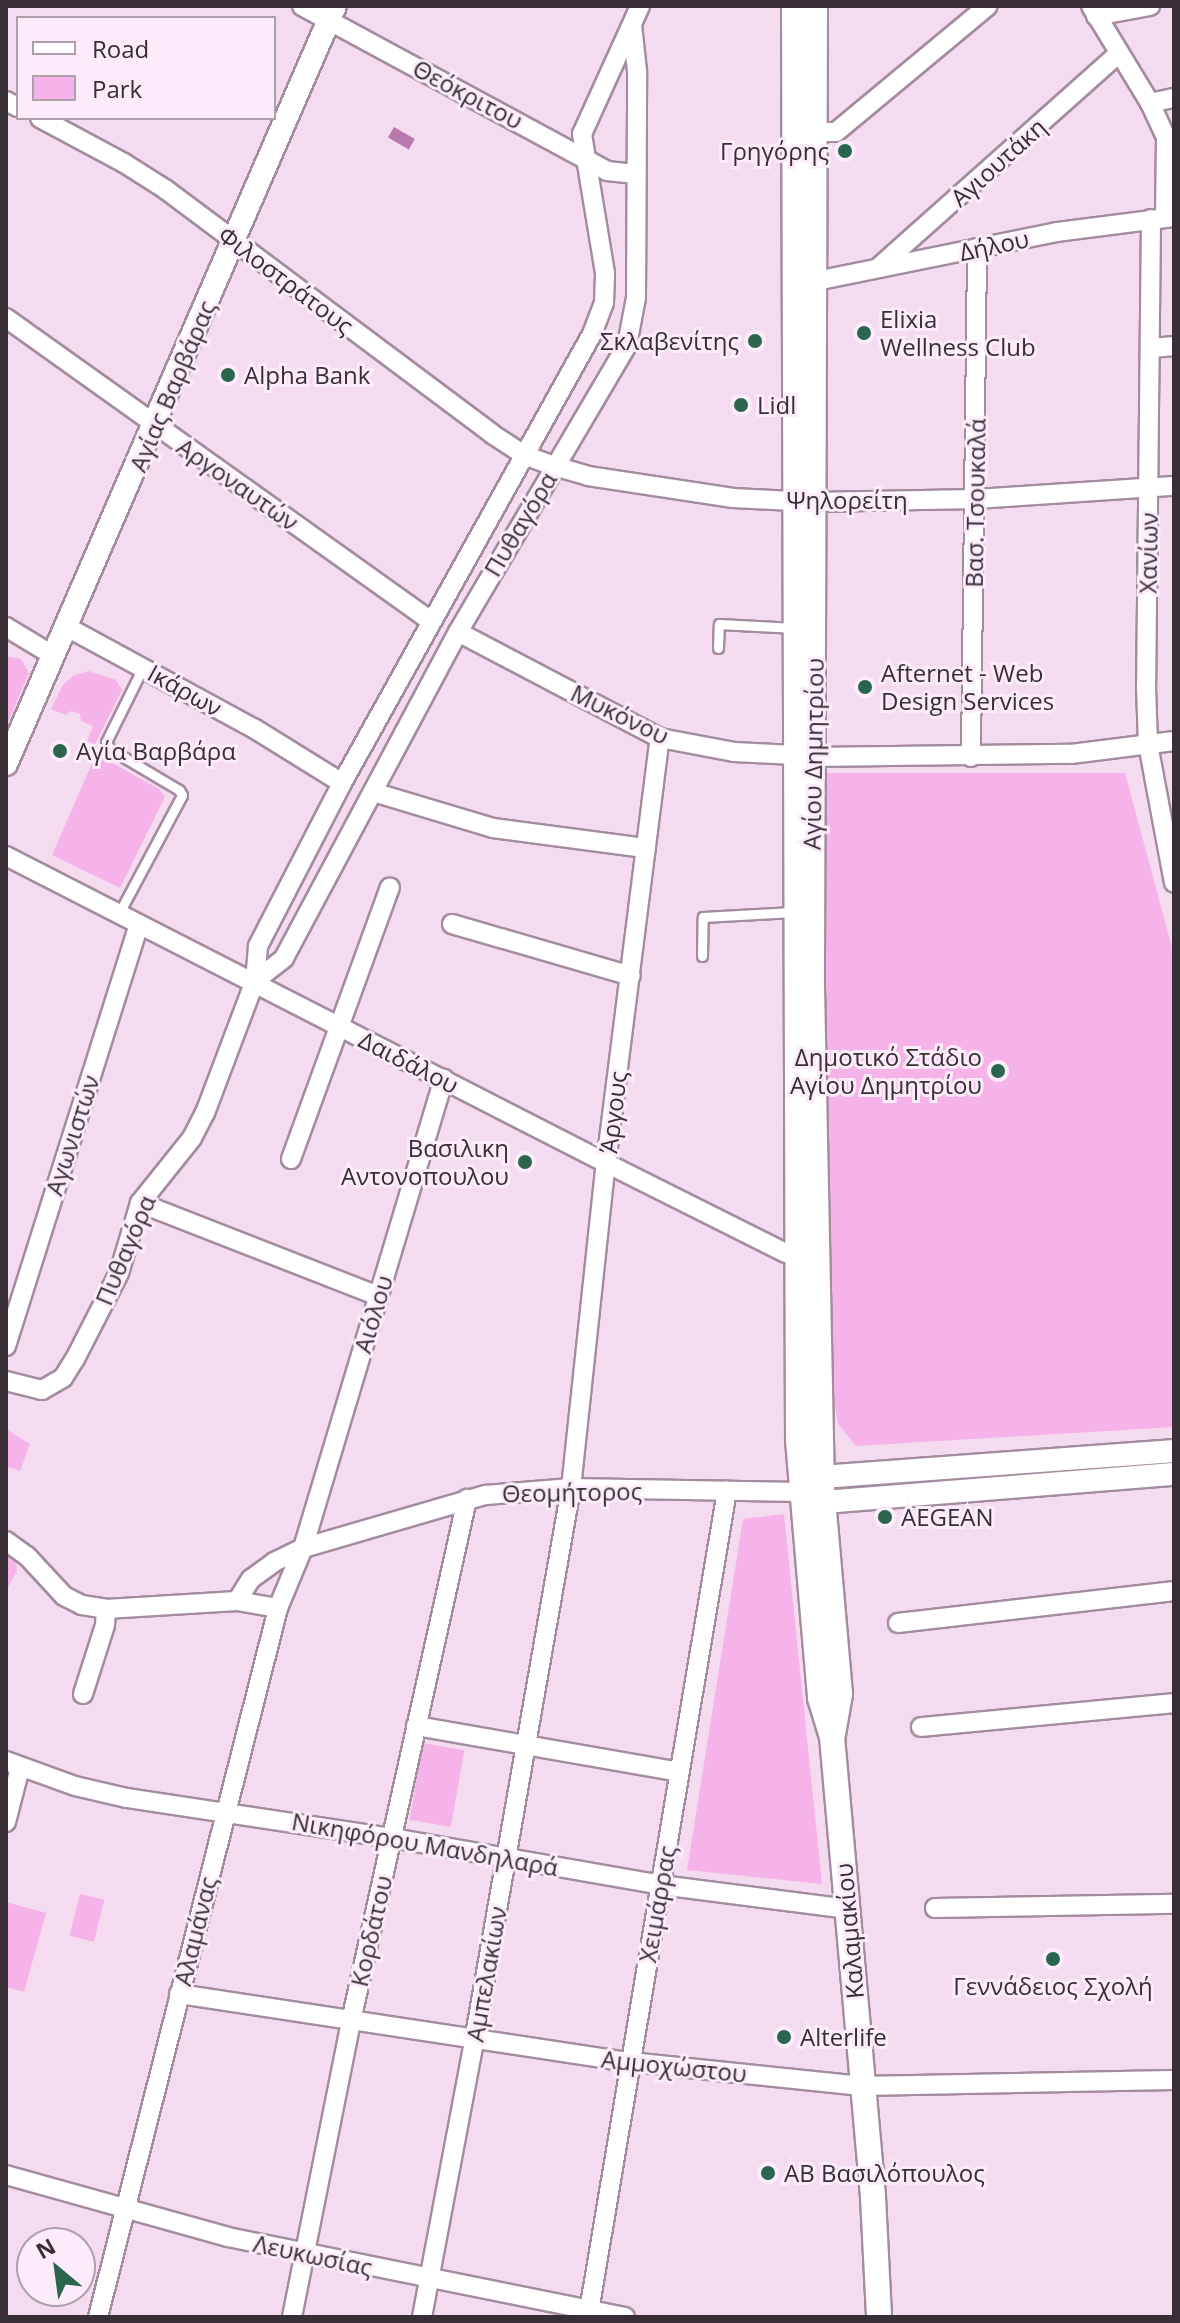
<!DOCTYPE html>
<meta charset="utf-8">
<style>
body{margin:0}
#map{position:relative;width:1180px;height:2323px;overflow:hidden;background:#f5dbf0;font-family:"Open Sans",sans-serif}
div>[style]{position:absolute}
.green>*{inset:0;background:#f6b3e9;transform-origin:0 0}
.water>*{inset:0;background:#ba78af;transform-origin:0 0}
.roads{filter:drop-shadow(2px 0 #a48c9f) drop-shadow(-2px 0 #a48c9f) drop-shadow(0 2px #a48c9f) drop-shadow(0 -2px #a48c9f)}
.service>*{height:9px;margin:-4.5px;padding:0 4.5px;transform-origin:4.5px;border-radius:4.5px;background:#fff}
.minor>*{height:18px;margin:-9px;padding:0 9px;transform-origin:9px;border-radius:9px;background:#fff}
.tertiary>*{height:22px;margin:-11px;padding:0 11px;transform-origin:11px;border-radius:11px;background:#fff}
.secondary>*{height:24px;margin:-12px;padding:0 12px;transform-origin:12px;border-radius:12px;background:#fff}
.dots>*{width:22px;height:22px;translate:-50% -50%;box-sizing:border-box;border:4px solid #fcecf9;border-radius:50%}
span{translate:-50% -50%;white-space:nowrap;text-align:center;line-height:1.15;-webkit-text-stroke:6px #fcecf9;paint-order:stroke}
.street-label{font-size:24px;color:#382e36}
.poi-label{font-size:24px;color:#382e36}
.right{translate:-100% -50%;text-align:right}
.left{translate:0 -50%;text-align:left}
.frame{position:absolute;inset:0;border:8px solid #382e36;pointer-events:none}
.legend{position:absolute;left:16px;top:16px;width:260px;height:104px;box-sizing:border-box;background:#fcecf9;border:2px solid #aea0ab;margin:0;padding:10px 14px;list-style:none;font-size:24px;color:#382e36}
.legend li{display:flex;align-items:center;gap:16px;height:40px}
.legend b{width:40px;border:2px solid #aea0ab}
.north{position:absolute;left:16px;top:2227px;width:80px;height:80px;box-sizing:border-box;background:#fcecf9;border:2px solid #aea0ab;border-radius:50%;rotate:331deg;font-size:22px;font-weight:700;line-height:32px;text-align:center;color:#382e36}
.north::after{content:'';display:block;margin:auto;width:28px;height:36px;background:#2c654d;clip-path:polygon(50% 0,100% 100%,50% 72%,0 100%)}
</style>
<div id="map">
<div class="green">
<div style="clip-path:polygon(10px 657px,21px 659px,29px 673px,6px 727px,6px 658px)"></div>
<div style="clip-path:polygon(89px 671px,116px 680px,122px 690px,95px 744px,87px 741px,93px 726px,81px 721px,80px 714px,71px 711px,66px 715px,51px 709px,63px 685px,73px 676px)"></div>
<div style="clip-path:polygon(96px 754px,159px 789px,165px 797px,120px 888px,52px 855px)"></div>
<div style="clip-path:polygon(823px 773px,1125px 773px,1174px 955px,1174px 1427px,856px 1446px,838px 1424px,832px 1388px,829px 1388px,831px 1292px)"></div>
<div style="clip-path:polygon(6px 1429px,30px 1444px,20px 1471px,9px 1467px,6px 1474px)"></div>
<div style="clip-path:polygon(1174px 1454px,1174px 1465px,870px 1485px,870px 1481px)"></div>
<div style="clip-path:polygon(784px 1514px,822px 1884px,687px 1870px,743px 1519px)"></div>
<div style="clip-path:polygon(6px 1553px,15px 1558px,17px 1570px,6px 1592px)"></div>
<div style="left:423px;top:1743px;width:42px;height:78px;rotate:10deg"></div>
<div style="left:80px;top:1894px;width:25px;height:43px;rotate:14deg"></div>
<div style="clip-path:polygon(6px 1902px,46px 1913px,24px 1992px,6px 1987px)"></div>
</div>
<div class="water">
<div style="left:394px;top:127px;width:24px;height:12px;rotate:30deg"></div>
</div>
<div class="roads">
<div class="service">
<div style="left:718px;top:648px;width:24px;rotate:-88deg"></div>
<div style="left:719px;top:624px;width:76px;rotate:3deg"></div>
<div style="left:118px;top:915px;width:136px;rotate:-61.9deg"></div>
<div style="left:182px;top:795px;width:6px;rotate:-121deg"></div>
<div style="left:179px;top:790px;width:80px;rotate:-149.3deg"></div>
<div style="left:110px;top:749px;width:8px;rotate:-120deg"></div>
<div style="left:106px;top:742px;width:84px;rotate:-63.7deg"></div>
<div style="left:702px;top:956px;width:39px;rotate:-89deg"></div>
<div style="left:703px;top:917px;width:90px;rotate:-3.2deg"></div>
</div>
<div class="minor">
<div style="left:302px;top:6px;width:347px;rotate:28.4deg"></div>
<div style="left:607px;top:171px;width:29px;rotate:6deg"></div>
<div style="left:1091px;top:6px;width:114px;rotate:58.7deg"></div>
<div style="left:1150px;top:103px;width:38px;rotate:65deg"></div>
<div style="left:1166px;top:138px;width:80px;rotate:90.7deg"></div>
<div style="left:1096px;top:16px;width:55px;rotate:-10.5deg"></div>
<div style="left:6px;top:101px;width:13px;rotate:27deg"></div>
<div style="left:1150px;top:103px;width:25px;rotate:-12deg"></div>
<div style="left:40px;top:118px;width:95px;rotate:28.2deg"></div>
<div style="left:124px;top:163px;width:49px;rotate:32.4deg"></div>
<div style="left:165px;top:189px;width:409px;rotate:36.8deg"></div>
<div style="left:492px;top:434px;width:38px;rotate:33deg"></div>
<div style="left:524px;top:455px;width:32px;rotate:20deg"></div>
<div style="left:554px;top:466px;width:35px;rotate:16deg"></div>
<div style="left:588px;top:476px;width:147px;rotate:8.6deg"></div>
<div style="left:733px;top:498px;width:81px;rotate:2.8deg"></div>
<div style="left:814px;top:502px;width:162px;rotate:-1.1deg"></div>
<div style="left:976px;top:499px;width:198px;rotate:-3.8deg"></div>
<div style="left:816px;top:132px;width:20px"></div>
<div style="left:836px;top:132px;width:197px;rotate:-39.7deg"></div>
<div style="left:1151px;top:219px;width:468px;rotate:90.6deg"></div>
<div style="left:1146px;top:687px;width:57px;rotate:88deg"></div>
<div style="left:1148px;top:744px;width:141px;rotate:79.4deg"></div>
<div style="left:879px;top:267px;width:320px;rotate:-41.7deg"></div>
<div style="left:816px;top:281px;width:246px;rotate:-11.5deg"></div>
<div style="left:1057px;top:232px;width:118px;rotate:-7.3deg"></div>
<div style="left:6px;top:318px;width:522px;rotate:35.49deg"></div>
<div style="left:1152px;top:348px;width:22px;rotate:-5deg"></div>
<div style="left:6px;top:627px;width:56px;rotate:31.1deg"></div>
<div style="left:67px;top:627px;width:214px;rotate:28.5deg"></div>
<div style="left:255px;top:729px;width:102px;rotate:31.8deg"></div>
<div style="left:458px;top:632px;width:228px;rotate:27.7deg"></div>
<div style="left:660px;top:738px;width:75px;rotate:10.7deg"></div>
<div style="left:734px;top:752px;width:61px;rotate:2.8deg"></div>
<div style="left:812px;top:757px;width:259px;rotate:-0.7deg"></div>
<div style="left:1071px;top:754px;width:104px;rotate:-7.2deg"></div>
<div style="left:971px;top:757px;width:509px;rotate:-89.32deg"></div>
<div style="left:373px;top:792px;width:125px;rotate:16.7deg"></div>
<div style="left:493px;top:828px;width:153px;rotate:7.5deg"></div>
<div style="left:6px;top:856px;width:674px;rotate:27.1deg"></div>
<div style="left:606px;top:1163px;width:201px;rotate:26.6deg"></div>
<div style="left:786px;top:1253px;width:21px;rotate:11deg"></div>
<div style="left:452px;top:924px;width:186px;rotate:16.2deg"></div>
<div style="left:255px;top:981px;width:37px;rotate:-38deg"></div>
<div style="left:284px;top:958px;width:370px;rotate:-61.9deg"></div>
<div style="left:458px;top:632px;width:333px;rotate:-59.5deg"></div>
<div style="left:627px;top:345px;width:48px;rotate:-79.2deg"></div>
<div style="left:636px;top:298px;width:227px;rotate:-89.7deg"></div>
<div style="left:637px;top:71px;width:46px;rotate:-96.2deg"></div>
<div style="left:291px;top:1159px;width:289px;rotate:-70deg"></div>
<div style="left:140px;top:1203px;width:256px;rotate:21.3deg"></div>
<div style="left:6px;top:1346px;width:442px;rotate:-72.5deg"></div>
<div style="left:6px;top:1381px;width:37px;rotate:14deg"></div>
<div style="left:42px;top:1390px;width:24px;rotate:-30deg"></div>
<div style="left:63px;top:1378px;width:22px;rotate:-58deg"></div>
<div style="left:75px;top:1359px;width:97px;rotate:-62.9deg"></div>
<div style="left:119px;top:1273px;width:73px;rotate:-73.3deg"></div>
<div style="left:140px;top:1203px;width:83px;rotate:-51.3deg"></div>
<div style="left:192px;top:1138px;width:28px;rotate:-63deg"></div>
<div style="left:205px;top:1113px;width:141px;rotate:-69.3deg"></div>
<div style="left:255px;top:981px;width:35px;rotate:-85deg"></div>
<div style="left:258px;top:946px;width:183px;rotate:-62.7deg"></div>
<div style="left:342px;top:783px;width:514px;rotate:-60.89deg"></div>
<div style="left:592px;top:334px;width:33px;rotate:-69deg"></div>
<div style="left:604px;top:303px;width:30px;rotate:-88deg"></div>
<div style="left:605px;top:273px;width:141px;rotate:-99.4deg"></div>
<div style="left:582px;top:134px;width:141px;rotate:-65.6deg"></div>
<div style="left:6px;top:1541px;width:26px;rotate:36deg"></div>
<div style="left:27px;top:1556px;width:54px;rotate:47.2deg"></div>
<div style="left:64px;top:1596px;width:20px;rotate:27deg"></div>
<div style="left:82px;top:1605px;width:24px;rotate:9deg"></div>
<div style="left:106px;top:1609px;width:131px;rotate:-3.5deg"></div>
<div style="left:237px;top:1601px;width:42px;rotate:9.7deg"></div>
<div style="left:237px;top:1601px;width:26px;rotate:-58deg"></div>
<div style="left:251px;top:1579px;width:29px;rotate:-36deg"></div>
<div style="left:274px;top:1562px;width:32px;rotate:-26deg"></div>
<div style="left:303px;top:1548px;width:191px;rotate:-16.2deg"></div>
<div style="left:486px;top:1495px;width:85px;rotate:-4.7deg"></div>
<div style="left:571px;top:1488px;width:230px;rotate:1deg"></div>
<div style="left:801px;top:1492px;width:11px;rotate:-34deg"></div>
<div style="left:898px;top:1623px;width:278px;rotate:-6.6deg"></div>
<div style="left:83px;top:1694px;width:72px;rotate:-72.3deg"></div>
<div style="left:105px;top:1625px;width:16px;rotate:-86deg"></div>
<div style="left:416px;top:1726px;width:267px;rotate:9.9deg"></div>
<div style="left:921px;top:1727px;width:254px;rotate:-5.4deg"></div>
<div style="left:6px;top:1761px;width:73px;rotate:19.9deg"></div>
<div style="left:75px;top:1786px;width:53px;rotate:13deg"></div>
<div style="left:127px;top:1798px;width:268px;rotate:8.6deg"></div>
<div style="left:392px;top:1838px;width:273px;rotate:9.9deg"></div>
<div style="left:661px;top:1885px;width:189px;rotate:7.3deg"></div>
<div style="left:6px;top:1822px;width:56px;rotate:-75.5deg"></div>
<div style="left:935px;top:1908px;width:239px;rotate:-1deg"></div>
<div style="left:179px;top:1994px;width:456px;rotate:8.6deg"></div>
<div style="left:630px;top:2062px;width:233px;rotate:5.9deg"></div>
<div style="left:862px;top:2086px;width:312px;rotate:-1.1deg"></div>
<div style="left:6px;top:2175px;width:230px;rotate:15.6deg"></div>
<div style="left:228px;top:2237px;width:405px;rotate:11.4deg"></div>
<div style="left:98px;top:2317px;width:731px;rotate:-75.75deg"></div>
<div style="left:278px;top:1608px;width:65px;rotate:-67.4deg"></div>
<div style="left:303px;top:1548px;width:490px;rotate:-73.3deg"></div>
<div style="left:292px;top:2317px;width:302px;rotate:-78.7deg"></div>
<div style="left:351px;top:2021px;width:535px;rotate:-77.47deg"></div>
<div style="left:422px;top:2317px;width:281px;rotate:-79.3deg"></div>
<div style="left:474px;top:2041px;width:561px;rotate:-80.05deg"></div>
<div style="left:571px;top:1488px;width:327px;rotate:-83.9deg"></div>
<div style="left:606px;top:1163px;width:428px;rotate:-82.8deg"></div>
<div style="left:588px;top:2317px;width:838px;rotate:-80.45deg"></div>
</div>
<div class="tertiary">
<div style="left:6px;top:764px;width:826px;rotate:-66.54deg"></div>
<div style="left:822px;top:1477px;width:353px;rotate:-4.2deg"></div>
<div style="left:809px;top:1496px;width:16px;rotate:22deg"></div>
<div style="left:824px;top:1502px;width:351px;rotate:-4.6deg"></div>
</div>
<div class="secondary">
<div style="left:794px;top:6px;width:1434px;rotate:89.84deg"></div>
<div style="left:798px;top:1440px;width:259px;rotate:85.1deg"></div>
<div style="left:820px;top:1698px;width:41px;rotate:72.9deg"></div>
<div style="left:832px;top:1737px;width:462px;rotate:84.9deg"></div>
<div style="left:873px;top:2197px;width:120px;rotate:87.1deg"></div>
<div style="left:815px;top:6px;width:981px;rotate:90.18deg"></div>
<div style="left:812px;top:987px;width:501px;rotate:88.86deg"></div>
<div style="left:822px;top:1488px;width:207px;rotate:85deg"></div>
<div style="left:840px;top:1694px;width:41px;rotate:99.9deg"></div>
</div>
</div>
<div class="dots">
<div style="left:845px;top:151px;background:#2c654d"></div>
<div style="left:864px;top:333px;background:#2c654d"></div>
<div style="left:755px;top:341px;background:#2c654d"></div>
<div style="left:228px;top:375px;background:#2c654d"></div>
<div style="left:741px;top:405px;background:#2c654d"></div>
<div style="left:865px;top:687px;background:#2c654d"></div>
<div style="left:60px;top:751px;background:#2c654d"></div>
<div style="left:998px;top:1071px;background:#2c654d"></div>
<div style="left:525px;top:1162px;background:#2c654d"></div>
<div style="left:885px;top:1517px;background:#2c654d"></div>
<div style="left:1053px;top:1959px;background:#2c654d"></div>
<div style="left:784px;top:2037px;background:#2c654d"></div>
<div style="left:768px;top:2173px;background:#2c654d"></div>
</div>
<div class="street-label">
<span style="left:468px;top:94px;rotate:28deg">Θεόκριτου</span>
<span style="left:998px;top:162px;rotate:-42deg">Αγιουτάκη</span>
<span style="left:994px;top:245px;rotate:-12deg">Δήλου</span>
<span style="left:286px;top:280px;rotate:37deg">Φιλοστράτους</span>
<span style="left:172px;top:386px;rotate:-67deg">Αγίας Βαρβάρας</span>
<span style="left:238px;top:484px;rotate:35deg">Αργοναυτών</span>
<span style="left:847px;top:500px">Ψηλορείτη</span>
<span style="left:975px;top:503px;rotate:-89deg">Βασ. Τσουκαλά</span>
<span style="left:520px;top:524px;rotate:-59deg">Πυθαγόρα</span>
<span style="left:1148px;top:553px;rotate:-89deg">Χανίων</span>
<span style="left:185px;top:690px;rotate:29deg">Ικάρων</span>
<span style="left:620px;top:714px;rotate:26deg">Μυκόνου</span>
<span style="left:813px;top:754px;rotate:-89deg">Αγίου Δημητρίου</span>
<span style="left:409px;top:1062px;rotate:27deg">Δαιδάλου</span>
<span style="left:613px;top:1112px;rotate:-83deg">Άργους</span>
<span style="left:72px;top:1135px;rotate:-72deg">Αγωνιστών</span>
<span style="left:125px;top:1250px;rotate:-67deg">Πυθαγόρα</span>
<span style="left:373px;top:1314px;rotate:-73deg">Αιόλου</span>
<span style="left:572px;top:1492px;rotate:-1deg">Θεομήτορος</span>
<span style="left:425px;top:1844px;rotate:10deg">Νικηφόρου Μανδηλαρά</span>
<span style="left:657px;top:1904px;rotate:-80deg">Χειμάρρας</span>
<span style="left:195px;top:1931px;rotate:-76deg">Αλαμάνας</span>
<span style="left:371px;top:1931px;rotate:-77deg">Κορδάτου</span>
<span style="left:849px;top:1931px;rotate:-95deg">Καλαμακίου</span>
<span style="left:486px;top:1974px;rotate:-80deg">Αμπελακίων</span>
<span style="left:674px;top:2066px;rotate:6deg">Αμμοχώστου</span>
<span style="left:313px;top:2255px;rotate:12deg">Λευκωσίας</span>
</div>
<div class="poi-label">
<span class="right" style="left:829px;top:151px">Γρηγόρης</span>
<span class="left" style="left:880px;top:333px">Elixia<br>Wellness Club</span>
<span class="right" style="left:739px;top:341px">Σκλαβενίτης</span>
<span class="left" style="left:244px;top:375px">Alpha Bank</span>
<span class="left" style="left:757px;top:405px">Lidl</span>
<span class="left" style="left:881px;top:687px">Afternet - Web<br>Design Services</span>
<span class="left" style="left:76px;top:751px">Αγία Βαρβάρα</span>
<span class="right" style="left:982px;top:1071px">Δημοτικό Στάδιο<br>Αγίου Δημητρίου</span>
<span class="right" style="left:509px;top:1162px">Βασιλικη<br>Αντονοπουλου</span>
<span class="left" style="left:901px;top:1517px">AEGEAN</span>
<span style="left:1053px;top:1986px">Γεννάδειος Σχολή</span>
<span class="left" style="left:800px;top:2037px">Alterlife</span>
<span class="left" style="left:784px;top:2173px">ΑΒ Βασιλόπουλος</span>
</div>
<div class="frame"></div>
<ul class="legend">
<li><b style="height:10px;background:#fff"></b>Road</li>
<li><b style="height:22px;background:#f6b3e9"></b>Park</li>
</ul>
<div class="north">N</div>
</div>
